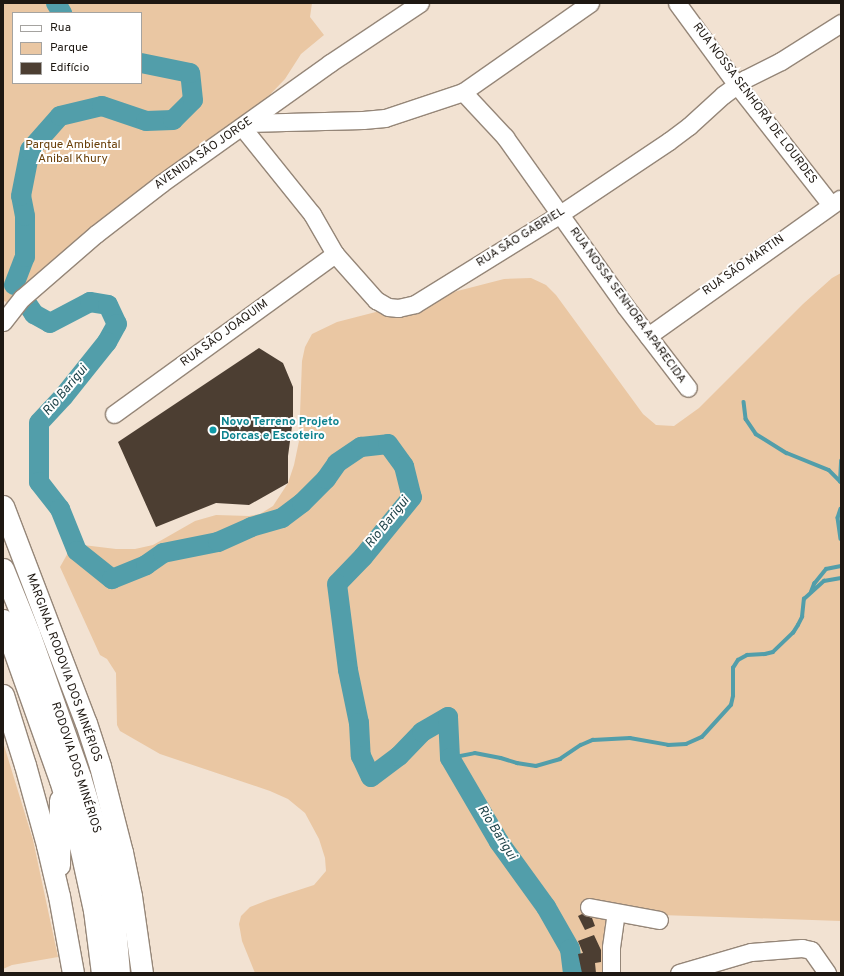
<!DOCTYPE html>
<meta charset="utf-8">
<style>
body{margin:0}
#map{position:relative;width:844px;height:976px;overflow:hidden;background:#f2e2d2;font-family:Overpass,sans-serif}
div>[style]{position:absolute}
.green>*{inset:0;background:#eac7a3}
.stream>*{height:3.5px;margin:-1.75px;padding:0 1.75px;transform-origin:1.75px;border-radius:1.75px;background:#529eaa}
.river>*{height:20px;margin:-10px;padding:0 10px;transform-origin:10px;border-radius:10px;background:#529eaa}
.building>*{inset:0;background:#4c3e32}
.roads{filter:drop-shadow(1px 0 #958678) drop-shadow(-1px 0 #958678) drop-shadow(0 1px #958678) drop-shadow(0 -1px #958678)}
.minor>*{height:17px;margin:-8.5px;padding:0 8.5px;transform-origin:8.5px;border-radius:8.5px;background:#fff}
.major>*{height:21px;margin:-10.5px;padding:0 10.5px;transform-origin:10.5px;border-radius:10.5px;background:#fff}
.dots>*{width:11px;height:11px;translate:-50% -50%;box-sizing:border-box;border:2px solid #fff;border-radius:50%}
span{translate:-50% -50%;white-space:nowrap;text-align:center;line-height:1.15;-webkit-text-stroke:4px #fff;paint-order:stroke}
.street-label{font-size:12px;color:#1e1812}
.park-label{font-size:12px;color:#6a400a}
.culture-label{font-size:12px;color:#0d838f;font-weight:700}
.left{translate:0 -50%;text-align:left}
.water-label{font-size:13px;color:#193e44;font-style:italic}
.frame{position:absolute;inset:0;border:4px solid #1e1812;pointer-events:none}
.legend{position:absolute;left:12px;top:12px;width:130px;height:72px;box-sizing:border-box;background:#fff;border:1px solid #a5a3a0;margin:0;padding:5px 7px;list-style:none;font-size:12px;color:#1e1812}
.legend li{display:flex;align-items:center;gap:8px;height:20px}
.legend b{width:20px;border:1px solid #a5a3a0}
</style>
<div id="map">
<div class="green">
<div style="clip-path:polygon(evenodd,3px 3px,312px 3px,310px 17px,324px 35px,301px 54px,285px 79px,258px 107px,8px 305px,5px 301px,3px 302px,3px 3px,13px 13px,141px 13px,141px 83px,13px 83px,13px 13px)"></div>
<div style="clip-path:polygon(841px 273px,841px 921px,661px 915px,618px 922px,605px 973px,255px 973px,242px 941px,239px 924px,241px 916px,250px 907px,268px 900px,314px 885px,326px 871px,325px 858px,319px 839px,305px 813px,288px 799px,270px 791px,160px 754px,120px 731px,117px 725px,116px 673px,107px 659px,100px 655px,60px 567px,69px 551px,83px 545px,116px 549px,135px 549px,153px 545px,195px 521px,216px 515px,249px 516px,260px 514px,273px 506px,288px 483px,294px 465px,299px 441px,302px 361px,305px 347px,312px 334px,337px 322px,504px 279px,531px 278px,546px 285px,556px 295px,643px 414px,656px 425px,674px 426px,699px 408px,803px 304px,832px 278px)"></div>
<div style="clip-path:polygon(3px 742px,33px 840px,58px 957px,12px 965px,3px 969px)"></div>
</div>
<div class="stream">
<div style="left:744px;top:402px;width:17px;rotate:83deg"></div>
<div style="left:746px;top:419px;width:18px;rotate:56deg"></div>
<div style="left:756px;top:434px;width:36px;rotate:32deg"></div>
<div style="left:787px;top:453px;width:45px;rotate:22deg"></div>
<div style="left:829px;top:470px;width:17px;rotate:45deg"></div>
<div style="left:840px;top:482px;width:21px;rotate:-87deg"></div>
<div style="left:841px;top:509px;width:9px;rotate:108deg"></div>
<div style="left:838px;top:518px;width:21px;rotate:82deg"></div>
<div style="left:811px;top:592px;width:9px;rotate:-69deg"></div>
<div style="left:814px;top:584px;width:19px;rotate:-51deg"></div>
<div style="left:826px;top:569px;width:15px;rotate:-11deg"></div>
<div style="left:450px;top:758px;width:25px;rotate:-11deg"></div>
<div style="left:475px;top:753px;width:26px;rotate:11deg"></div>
<div style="left:501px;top:758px;width:17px;rotate:17deg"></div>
<div style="left:517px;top:763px;width:19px;rotate:9deg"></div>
<div style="left:536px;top:766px;width:25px;rotate:-16deg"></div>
<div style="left:560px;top:759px;width:25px;rotate:-34deg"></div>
<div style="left:581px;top:745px;width:13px;rotate:-23deg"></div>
<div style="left:593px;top:740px;width:37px;rotate:-3deg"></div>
<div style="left:630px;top:738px;width:39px;rotate:10deg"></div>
<div style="left:668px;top:745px;width:18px;rotate:-3deg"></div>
<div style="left:686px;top:744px;width:17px;rotate:-24deg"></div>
<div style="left:702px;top:737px;width:43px;rotate:-47.8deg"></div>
<div style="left:731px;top:705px;width:9px;rotate:-77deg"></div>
<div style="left:733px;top:696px;width:28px;rotate:-90deg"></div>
<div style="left:733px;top:668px;width:9px;rotate:-58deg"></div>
<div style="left:738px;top:660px;width:10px;rotate:-29deg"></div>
<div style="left:747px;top:655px;width:18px;rotate:-3deg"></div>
<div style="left:765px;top:654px;width:8px;rotate:-14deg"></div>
<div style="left:773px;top:652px;width:28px;rotate:-44deg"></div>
<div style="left:793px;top:633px;width:9px;rotate:-58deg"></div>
<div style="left:798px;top:625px;width:9px;rotate:-63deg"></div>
<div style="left:802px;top:617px;width:18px;rotate:-84deg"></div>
<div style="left:804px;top:599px;width:27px;rotate:-42deg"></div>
<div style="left:824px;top:581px;width:17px;rotate:-10deg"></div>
</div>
<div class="river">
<div style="left:56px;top:3px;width:12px;rotate:59deg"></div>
<div style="left:14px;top:285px;width:30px;rotate:-69deg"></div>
<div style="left:25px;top:257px;width:41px;rotate:-90deg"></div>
<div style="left:25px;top:216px;width:20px;rotate:-101deg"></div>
<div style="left:21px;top:196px;width:47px;rotate:-78.9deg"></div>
<div style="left:30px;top:150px;width:45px;rotate:-48.6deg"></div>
<div style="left:60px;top:116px;width:43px;rotate:-13.4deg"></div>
<div style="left:102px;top:106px;width:46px;rotate:18.8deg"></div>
<div style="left:146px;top:121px;width:27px;rotate:-2deg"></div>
<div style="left:173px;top:120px;width:28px;rotate:-45deg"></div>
<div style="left:193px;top:100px;width:27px;rotate:-96deg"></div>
<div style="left:190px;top:73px;width:50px;rotate:-168.5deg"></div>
<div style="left:28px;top:305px;width:11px;rotate:56deg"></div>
<div style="left:34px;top:314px;width:18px;rotate:29deg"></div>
<div style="left:50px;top:323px;width:45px;rotate:-27.7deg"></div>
<div style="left:90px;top:302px;width:18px;rotate:9deg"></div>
<div style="left:108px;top:305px;width:21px;rotate:65deg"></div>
<div style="left:117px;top:324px;width:21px;rotate:119deg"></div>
<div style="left:107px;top:342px;width:70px;rotate:128.7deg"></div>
<div style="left:63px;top:397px;width:35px;rotate:133deg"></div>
<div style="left:39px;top:423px;width:59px;rotate:90deg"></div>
<div style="left:39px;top:482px;width:34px;rotate:52deg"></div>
<div style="left:60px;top:509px;width:45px;rotate:68deg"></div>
<div style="left:77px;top:551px;width:45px;rotate:38.7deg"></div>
<div style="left:112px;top:579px;width:37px;rotate:-22deg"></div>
<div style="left:146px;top:565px;width:21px;rotate:-35deg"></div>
<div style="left:163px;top:553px;width:56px;rotate:-11.3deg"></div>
<div style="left:218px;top:542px;width:36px;rotate:-24deg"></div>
<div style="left:251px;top:527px;width:32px;rotate:-16deg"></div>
<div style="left:282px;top:518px;width:25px;rotate:-37deg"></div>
<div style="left:302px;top:503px;width:34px;rotate:-45deg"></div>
<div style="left:326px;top:479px;width:19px;rotate:-55deg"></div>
<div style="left:337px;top:463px;width:29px;rotate:-34deg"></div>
<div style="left:361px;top:447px;width:27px;rotate:-6deg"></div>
<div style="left:388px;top:444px;width:27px;rotate:54deg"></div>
<div style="left:404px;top:466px;width:32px;rotate:76deg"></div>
<div style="left:412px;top:497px;width:77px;rotate:129.2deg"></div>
<div style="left:363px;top:557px;width:37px;rotate:134deg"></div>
<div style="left:337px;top:584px;width:87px;rotate:82.7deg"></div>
<div style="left:348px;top:670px;width:54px;rotate:78.3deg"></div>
<div style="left:359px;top:723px;width:33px;rotate:87deg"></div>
<div style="left:361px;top:756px;width:23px;rotate:65deg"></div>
<div style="left:371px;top:777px;width:35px;rotate:-37deg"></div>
<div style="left:399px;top:756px;width:33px;rotate:-46deg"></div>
<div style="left:422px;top:732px;width:30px;rotate:-30deg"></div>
<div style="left:448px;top:717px;width:41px;rotate:87.2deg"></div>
<div style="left:450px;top:758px;width:97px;rotate:59.7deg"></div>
<div style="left:499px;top:842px;width:80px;rotate:54.1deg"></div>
<div style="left:546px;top:907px;width:48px;rotate:60.3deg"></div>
<div style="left:570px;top:949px;width:24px;rotate:83deg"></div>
</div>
<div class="building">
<div style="clip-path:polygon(259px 348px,283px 363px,293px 387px,293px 419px,288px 456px,288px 483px,249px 505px,216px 503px,156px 527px,118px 442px)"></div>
<div style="clip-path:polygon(582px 914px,592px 918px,595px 926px,585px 930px,578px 916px)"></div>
<div style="clip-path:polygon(594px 935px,601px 950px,601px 962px,595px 963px,596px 973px,582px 973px,578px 954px,583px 953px,578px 941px)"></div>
</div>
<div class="roads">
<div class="minor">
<div style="left:677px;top:3px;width:102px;rotate:53.8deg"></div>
<div style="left:737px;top:85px;width:152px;rotate:51.9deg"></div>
<div style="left:463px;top:92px;width:62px;rotate:47deg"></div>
<div style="left:505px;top:137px;width:207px;rotate:54.6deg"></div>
<div style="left:625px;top:306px;width:103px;rotate:52.5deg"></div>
<div style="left:247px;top:123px;width:116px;rotate:-1.5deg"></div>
<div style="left:363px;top:120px;width:22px;rotate:-5deg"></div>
<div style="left:385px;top:118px;width:82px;rotate:-18.4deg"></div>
<div style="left:463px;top:92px;width:155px;rotate:-35deg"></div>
<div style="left:242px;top:127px;width:112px;rotate:51.2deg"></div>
<div style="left:312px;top:214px;width:46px;rotate:60.1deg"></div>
<div style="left:335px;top:254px;width:62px;rotate:48.3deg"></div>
<div style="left:376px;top:300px;width:14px;rotate:30deg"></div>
<div style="left:388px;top:307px;width:10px;rotate:6deg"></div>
<div style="left:398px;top:308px;width:17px;rotate:-13deg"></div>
<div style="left:415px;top:304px;width:171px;rotate:-31.8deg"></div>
<div style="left:560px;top:214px;width:131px;rotate:-33.8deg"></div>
<div style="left:669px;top:141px;width:25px;rotate:-37deg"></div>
<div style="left:689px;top:126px;width:46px;rotate:-42.4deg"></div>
<div style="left:723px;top:95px;width:27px;rotate:-36deg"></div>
<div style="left:745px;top:79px;width:40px;rotate:-26.6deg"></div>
<div style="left:781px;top:61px;width:71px;rotate:-32.3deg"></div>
<div style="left:3px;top:322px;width:31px;rotate:-52deg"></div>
<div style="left:22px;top:298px;width:98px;rotate:-40.9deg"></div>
<div style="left:96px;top:234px;width:83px;rotate:-37.7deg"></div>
<div style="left:162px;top:183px;width:206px;rotate:-35.5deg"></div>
<div style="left:330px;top:63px;width:108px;rotate:-33.7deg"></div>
<div style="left:648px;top:336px;width:236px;rotate:-35.5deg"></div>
<div style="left:114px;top:414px;width:273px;rotate:-35.9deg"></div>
<div style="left:589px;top:907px;width:71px;rotate:10.5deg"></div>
<div style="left:611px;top:973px;width:26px;rotate:-90deg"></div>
<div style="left:611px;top:947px;width:34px;rotate:-82deg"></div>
<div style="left:679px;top:973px;width:75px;rotate:-16.3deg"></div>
<div style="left:751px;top:952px;width:51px;rotate:-4.5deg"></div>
<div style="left:802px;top:948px;width:9px;rotate:13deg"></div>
<div style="left:811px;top:950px;width:28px;rotate:55deg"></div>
</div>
<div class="major">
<div style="left:3px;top:506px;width:232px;rotate:69.1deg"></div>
<div style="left:86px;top:723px;width:45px;rotate:72deg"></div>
<div style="left:100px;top:766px;width:89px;rotate:75.7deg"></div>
<div style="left:122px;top:852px;width:45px;rotate:78.4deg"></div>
<div style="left:131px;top:896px;width:78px;rotate:81.9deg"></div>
<div style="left:3px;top:569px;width:69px;rotate:67.9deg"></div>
<div style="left:29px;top:633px;width:153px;rotate:70.5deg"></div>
<div style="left:80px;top:777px;width:66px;rotate:73.2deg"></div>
<div style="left:99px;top:840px;width:64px;rotate:77.3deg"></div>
<div style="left:113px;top:902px;width:71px;rotate:85.2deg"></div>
<div style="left:3px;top:620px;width:170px;rotate:70.4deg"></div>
<div style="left:60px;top:780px;width:69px;rotate:73.1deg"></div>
<div style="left:80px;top:846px;width:66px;rotate:77.7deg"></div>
<div style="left:94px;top:910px;width:64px;rotate:82.8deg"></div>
<div style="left:3px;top:695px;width:73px;rotate:72.6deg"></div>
<div style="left:25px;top:765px;width:83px;rotate:74.6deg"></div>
<div style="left:47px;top:845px;width:52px;rotate:76.8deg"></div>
<div style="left:59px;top:896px;width:78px;rotate:79.7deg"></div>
<div style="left:59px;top:865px;width:65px;rotate:-89.1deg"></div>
</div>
</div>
<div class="dots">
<div style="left:213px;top:430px;background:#0f9aa8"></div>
</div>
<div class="street-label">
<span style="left:754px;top:104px;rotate:53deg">RUA NOSSA SENHORA DE LOURDES</span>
<span style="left:204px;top:154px;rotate:-35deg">AVENIDA SÃO JORGE</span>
<span style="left:521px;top:238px;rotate:-32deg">RUA SÃO GABRIEL</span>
<span style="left:744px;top:266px;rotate:-35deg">RUA SÃO MARTIN</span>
<span style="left:627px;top:306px;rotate:54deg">RUA NOSSA SENHORA APARECIDA</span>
<span style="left:225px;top:334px;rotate:-36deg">RUA SÃO JOAQUIM</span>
<span style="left:63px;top:668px;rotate:70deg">MARGINAL RODOVIA DOS MINÉRIOS</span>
<span style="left:75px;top:768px;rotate:72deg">RODOVIA DOS MINÉRIOS</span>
</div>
<div class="park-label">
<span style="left:73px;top:153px">Parque Ambiental<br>Anibal Khury</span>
</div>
<div class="culture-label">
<span class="left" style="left:221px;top:430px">Novo Terreno Projeto<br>Dorcas e Escoteiro</span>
</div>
<div class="water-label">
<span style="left:66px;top:391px;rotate:-50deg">Rio Barigui</span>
<span style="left:388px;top:523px;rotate:-51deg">Rio Barigui</span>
<span style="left:496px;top:833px;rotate:58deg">Rio Barigui</span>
</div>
<div class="frame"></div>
<ul class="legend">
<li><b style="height:5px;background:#fff"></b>Rua</li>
<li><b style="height:11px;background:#eac7a3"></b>Parque</li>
<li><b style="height:11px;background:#4c3e32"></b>Edifício</li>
</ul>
</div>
